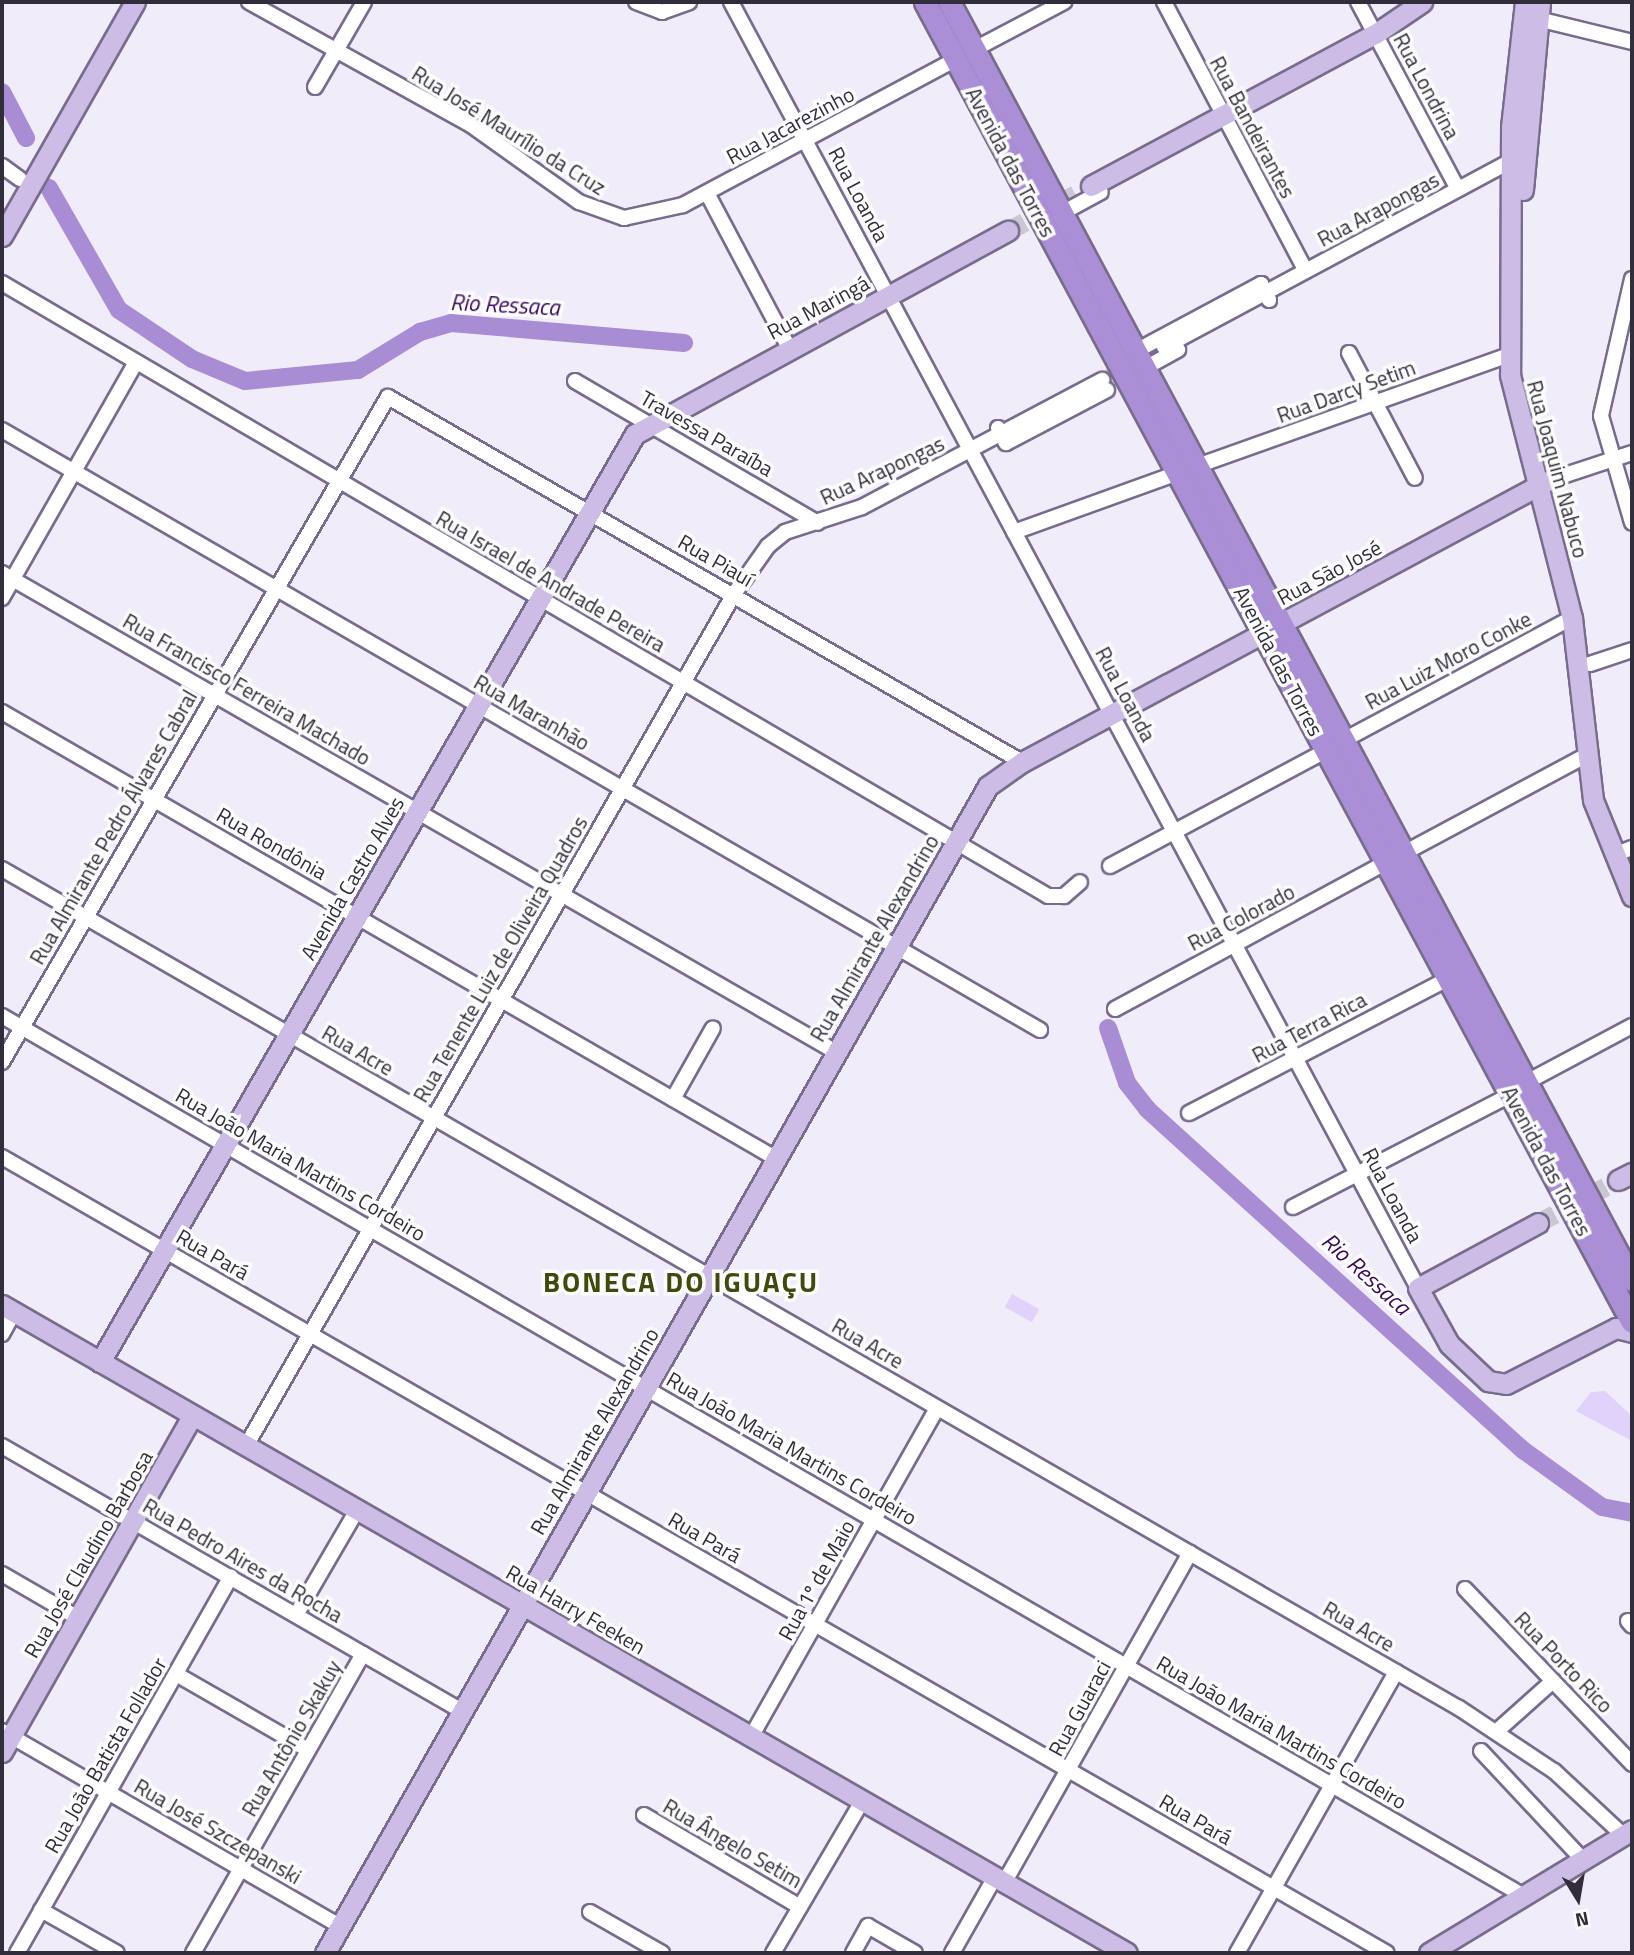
<!DOCTYPE html>
<meta charset="utf-8">
<style>
body{margin:0}
#map{position:relative;width:1634px;height:1955px;overflow:hidden;background:#f1ecfa;font-family:"Titillium Web",sans-serif}
div>[style]{position:absolute}
.green>*{inset:0;background:#e1d2fc;transform-origin:0 0}
.river>*{height:18px;margin:-9px;padding:0 9px;transform-origin:9px;border-radius:9px;background:#a88cd4}
.minor-tunnel>*{height:14px;margin-top:-7px;transform-origin:0;background:repeating-linear-gradient(90deg,#cbc6d4 0 14px,transparent 0 21px)}
.major-tunnel>*{height:19px;margin-top:-9.5px;transform-origin:0;background:repeating-linear-gradient(90deg,#cbc6d4 0 19px,transparent 0 29px)}
.roads{filter:drop-shadow(2px 0 #786c8c) drop-shadow(-2px 0 #786c8c) drop-shadow(0 2px #786c8c) drop-shadow(0 -2px #786c8c)}
.minor>*{height:14px;margin:-7px;padding:0 7px;transform-origin:7px;border-radius:7px;background:#fff}
.major>*{height:19px;margin:-9.5px;padding:0 9.5px;transform-origin:9.5px;border-radius:9.5px;background:#cdbce6}
.highway>*{height:21px;margin:-10.5px;padding:0 10.5px;transform-origin:10.5px;border-radius:10.5px;background:#ab8fd6}
span{translate:-50% -50%;white-space:nowrap;text-align:center;line-height:1.15;-webkit-text-stroke:7px #fcfcfc;paint-order:stroke}
.street-label{font-size:21px;color:#322d3b}
.water-label{font-size:23px;color:#37075f;font-style:italic}
.district-label{font-size:28px;color:#41490d;font-weight:700;letter-spacing:2px}
.frame{position:absolute;inset:0;border:4px solid #322d3b;pointer-events:none}
.north{position:absolute;left:1543px;top:1864px;width:70px;height:70px;-webkit-text-stroke:5px #fcfcfc;paint-order:stroke;rotate:169deg;font-size:19px;font-weight:700;line-height:28px;text-align:center;color:#322d3b}
.north::after{content:'';display:block;margin:auto;width:24px;height:32px;background:#322d3b;clip-path:polygon(50% 0,100% 100%,50% 72%,0 100%)}
</style>
<div id="map">
<div class="green">
<div style="left:1012px;top:1294px;width:31px;height:15px;rotate:29deg"></div>
<div style="clip-path:polygon(1605px 1391px,1632px 1416px,1632px 1441px,1576px 1411px,1591px 1392px)"></div>
</div>
<div class="river">
<div style="left:2px;top:92px;width:52px;rotate:62.4deg"></div>
<div style="left:49px;top:188px;width:141px;rotate:60.2deg"></div>
<div style="left:119px;top:310px;width:88px;rotate:33.9deg"></div>
<div style="left:192px;top:359px;width:57px;rotate:22.5deg"></div>
<div style="left:245px;top:381px;width:114px;rotate:-5.6deg"></div>
<div style="left:358px;top:370px;width:73px;rotate:-31.5deg"></div>
<div style="left:420px;top:332px;width:32px;rotate:-16deg"></div>
<div style="left:451px;top:323px;width:234px;rotate:4.9deg"></div>
<div style="left:1108px;top:1028px;width:58px;rotate:70.9deg"></div>
<div style="left:1127px;top:1083px;width:33px;rotate:52deg"></div>
<div style="left:1147px;top:1109px;width:508px;rotate:42.21deg"></div>
<div style="left:1523px;top:1450px;width:97px;rotate:35.8deg"></div>
<div style="left:1602px;top:1507px;width:31px;rotate:11deg"></div>
</div>
<div class="minor-tunnel">
<div style="left:1102px;top:380px;width:70px;rotate:-28deg"></div>
</div>
<div class="major-tunnel">
<div style="left:1008px;top:231px;width:94px;rotate:-28.5deg"></div>
<div style="left:1538px;top:1223px;width:91px;rotate:-28.3deg"></div>
</div>
<div class="roads">
<div class="minor">
<div style="left:249px;top:2px;width:254px;rotate:29deg"></div>
<div style="left:471px;top:125px;width:133px;rotate:35.5deg"></div>
<div style="left:579px;top:202px;width:48px;rotate:19.6deg"></div>
<div style="left:624px;top:218px;width:60px;rotate:-12.4deg"></div>
<div style="left:683px;top:205px;width:310px;rotate:-28.1deg"></div>
<div style="left:636px;top:2px;width:28px;rotate:21deg"></div>
<div style="left:662px;top:12px;width:29px;rotate:-20deg"></div>
<div style="left:731px;top:2px;width:1458px;rotate:61.89deg"></div>
<div style="left:1164px;top:2px;width:304px;rotate:62.2deg"></div>
<div style="left:1358px;top:2px;width:212px;rotate:61.9deg"></div>
<div style="left:1538px;top:19px;width:97px;rotate:13.7deg"></div>
<div style="left:975px;top:49px;width:101px;rotate:-27.8deg"></div>
<div style="left:315px;top:87px;width:98px;rotate:-60deg"></div>
<div style="left:2px;top:166px;width:22px;rotate:36deg"></div>
<div style="left:707px;top:193px;width:175px;rotate:62.1deg"></div>
<div style="left:1062px;top:213px;width:44px;rotate:-28.3deg"></div>
<div style="left:1632px;top:279px;width:140px;rotate:102.8deg"></div>
<div style="left:1601px;top:416px;width:111px;rotate:73.8deg"></div>
<div style="left:2px;top:283px;width:1212px;rotate:30.37deg"></div>
<div style="left:1048px;top:896px;width:16px"></div>
<div style="left:1064px;top:896px;width:21px;rotate:-41deg"></div>
<div style="left:1164px;top:347px;width:391px;rotate:-28.2deg"></div>
<div style="left:1136px;top:351px;width:142px;rotate:-28.2deg"></div>
<div style="left:1261px;top:284px;width:18px;rotate:63deg"></div>
<div style="left:1349px;top:353px;width:141px;rotate:62.2deg"></div>
<div style="left:1145px;top:368px;width:38px;rotate:-29deg"></div>
<div style="left:575px;top:381px;width:281px;rotate:30.3deg"></div>
<div style="left:998px;top:428px;width:17px;rotate:62deg"></div>
<div style="left:1006px;top:443px;width:114px;rotate:-27.7deg"></div>
<div style="left:2px;top:430px;width:1199px;rotate:30.03deg"></div>
<div style="left:1197px;top:466px;width:330px;rotate:-19.6deg"></div>
<div style="left:1547px;top:481px;width:89px;rotate:-18.2deg"></div>
<div style="left:1014px;top:532px;width:174px;rotate:-19.8deg"></div>
<div style="left:2px;top:573px;width:962px;rotate:29.87deg"></div>
<div style="left:2px;top:598px;width:271px;rotate:-60.4deg"></div>
<div style="left:1590px;top:664px;width:44px;rotate:-18.4deg"></div>
<div style="left:2px;top:712px;width:892px;rotate:29.98deg"></div>
<div style="left:1344px;top:740px;width:259px;rotate:-28.2deg"></div>
<div style="left:1624px;top:851px;width:9px;rotate:-21deg"></div>
<div style="left:1404px;top:853px;width:208px;rotate:-28.2deg"></div>
<div style="left:1110px;top:866px;width:246px;rotate:-28.1deg"></div>
<div style="left:2px;top:869px;width:1681px;rotate:29.94deg"></div>
<div style="left:1459px;top:1708px;width:114px;rotate:33.6deg"></div>
<div style="left:1554px;top:1771px;width:96px;rotate:42.9deg"></div>
<div style="left:1115px;top:1009px;width:309px;rotate:-28.4deg"></div>
<div style="left:2px;top:1016px;width:1758px;rotate:30.04deg"></div>
<div style="left:2px;top:1062px;width:769px;rotate:-59.87deg"></div>
<div style="left:388px;top:397px;width:732px;rotate:29.93deg"></div>
<div style="left:1527px;top:1082px;width:119px;rotate:-28.1deg"></div>
<div style="left:673px;top:1099px;width:81px;rotate:-60.6deg"></div>
<div style="left:1189px;top:1113px;width:293px;rotate:-27.4deg"></div>
<div style="left:2px;top:1157px;width:1597px;rotate:29.89deg"></div>
<div style="left:1293px;top:1207px;width:246px;rotate:-27.3deg"></div>
<div style="left:2px;top:1334px;width:25px;rotate:-61deg"></div>
<div style="left:2px;top:1446px;width:531px;rotate:29.95deg"></div>
<div style="left:246px;top:1446px;width:982px;rotate:-60.2deg"></div>
<div style="left:734px;top:594px;width:59px;rotate:-54.7deg"></div>
<div style="left:768px;top:546px;width:22px;rotate:-39deg"></div>
<div style="left:785px;top:532px;width:81px;rotate:-18deg"></div>
<div style="left:862px;top:507px;width:272px;rotate:-27.9deg"></div>
<div style="left:2px;top:1574px;width:88px;rotate:30.1deg"></div>
<div style="left:1465px;top:1589px;width:242px;rotate:46.3deg"></div>
<div style="left:296px;top:1615px;width:121px;rotate:-59.8deg"></div>
<div style="left:1628px;top:1621px;width:6px;rotate:51deg"></div>
<div style="left:176px;top:1674px;width:152px;rotate:29.9deg"></div>
<div style="left:2px;top:1731px;width:390px;rotate:30deg"></div>
<div style="left:1497px;top:1731px;width:75px;rotate:-41.8deg"></div>
<div style="left:751px;top:1737px;width:378px;rotate:-60.5deg"></div>
<div style="left:1481px;top:1751px;width:149px;rotate:46.9deg"></div>
<div style="left:644px;top:1815px;width:181px;rotate:30.5deg"></div>
<div style="left:1004px;top:1883px;width:379px;rotate:-60.6deg"></div>
<div style="left:41px;top:1910px;width:87px;rotate:29.5deg"></div>
<div style="left:590px;top:1912px;width:83px;rotate:29.7deg"></div>
<div style="left:17px;top:1953px;width:433px;rotate:-60.4deg"></div>
<div style="left:193px;top:1953px;width:344px;rotate:-60.4deg"></div>
<div style="left:773px;top:1953px;width:176px;rotate:-59.6deg"></div>
<div style="left:853px;top:1953px;width:31px;rotate:-61deg"></div>
<div style="left:868px;top:1926px;width:54px;rotate:29.9deg"></div>
<div style="left:952px;top:1953px;width:87px;rotate:-60.5deg"></div>
<div style="left:1237px;top:1953px;width:323px;rotate:-60.5deg"></div>
</div>
<div class="major">
<div style="left:1525px;top:2px;width:126px;rotate:96.4deg"></div>
<div style="left:1511px;top:127px;width:248px;rotate:90.2deg"></div>
<div style="left:1510px;top:375px;width:251px;rotate:75.7deg"></div>
<div style="left:1572px;top:618px;width:183px;rotate:83.4deg"></div>
<div style="left:1593px;top:800px;width:104px;rotate:67.9deg"></div>
<div style="left:1091px;top:186px;width:322px;rotate:-28.2deg"></div>
<div style="left:1375px;top:34px;width:57px;rotate:-34.2deg"></div>
<div style="left:1523px;top:190px;width:189px;rotate:-84.8deg"></div>
<div style="left:2px;top:236px;width:269px;rotate:-60.4deg"></div>
<div style="left:1618px;top:1180px;width:16px;rotate:-27deg"></div>
<div style="left:1538px;top:1223px;width:136px;rotate:151.6deg"></div>
<div style="left:1418px;top:1288px;width:64px;rotate:61deg"></div>
<div style="left:1449px;top:1344px;width:54px;rotate:43.5deg"></div>
<div style="left:1488px;top:1381px;width:18px;rotate:9deg"></div>
<div style="left:1506px;top:1384px;width:123px;rotate:-27deg"></div>
<div style="left:1616px;top:1328px;width:16px;rotate:14deg"></div>
<div style="left:2px;top:1305px;width:1298px;rotate:29.94deg"></div>
<div style="left:100px;top:1362px;width:1071px;rotate:-60.04deg"></div>
<div style="left:635px;top:434px;width:425px;rotate:-28.6deg"></div>
<div style="left:2px;top:1752px;width:387px;rotate:-60.5deg"></div>
<div style="left:325px;top:1953px;width:1342px;rotate:-60.4deg"></div>
<div style="left:988px;top:786px;width:42px;rotate:-35.2deg"></div>
<div style="left:1022px;top:762px;width:595px;rotate:-28.16deg"></div>
<div style="left:1429px;top:1953px;width:237px;rotate:-31.2deg"></div>
</div>
<div class="highway">
<div style="left:925px;top:2px;width:1497px;rotate:61.83deg"></div>
<div style="left:949px;top:2px;width:1449px;rotate:61.88deg"></div>
</div>
</div>
<div class="street-label">
<span style="left:1427px;top:86px;rotate:62deg">Rua Londrina</span>
<span style="left:790px;top:125px;rotate:-28deg">Rua Jacarezinho</span>
<span style="left:1253px;top:127px;rotate:62deg">Rua Bandeirantes</span>
<span style="left:509px;top:130px;rotate:32deg">Rua José Maurílio da Cruz</span>
<span style="left:1011px;top:162px;rotate:62deg">Avenida das Torres</span>
<span style="left:859px;top:194px;rotate:62deg">Rua Loanda</span>
<span style="left:1378px;top:209px;rotate:-28deg">Rua Arapongas</span>
<span style="left:818px;top:307px;rotate:-28deg">Rua Maringá</span>
<span style="left:1346px;top:391px;rotate:-20deg">Rua Darcy Setim</span>
<span style="left:707px;top:433px;rotate:30deg">Travessa Paraíba</span>
<span style="left:1558px;top:469px;rotate:75deg">Rua Joaquim Nabuco</span>
<span style="left:882px;top:470px;rotate:-25deg">Rua Arapongas</span>
<span style="left:716px;top:560px;rotate:30deg">Rua Piauí</span>
<span style="left:1329px;top:572px;rotate:-28deg">Rua São José</span>
<span style="left:551px;top:581px;rotate:30deg">Rua Israel de Andrade Pereira</span>
<span style="left:1448px;top:660px;rotate:-28deg">Rua Luiz Moro Conke</span>
<span style="left:1279px;top:661px;rotate:62deg">Avenida das Torres</span>
<span style="left:247px;top:689px;rotate:30deg">Rua Francisco Ferreira Machado</span>
<span style="left:1126px;top:694px;rotate:62deg">Rua Loanda</span>
<span style="left:532px;top:712px;rotate:30deg">Rua Maranhão</span>
<span style="left:113px;top:827px;rotate:-60deg">Rua Almirante Pedro Álvares Cabral</span>
<span style="left:272px;top:843px;rotate:30deg">Rua Rondônia</span>
<span style="left:352px;top:878px;rotate:-60deg">Avenida Castro Alves</span>
<span style="left:1241px;top:917px;rotate:-28deg">Rua Colorado</span>
<span style="left:874px;top:938px;rotate:-60deg">Rua Almirante Alexandrino</span>
<span style="left:500px;top:959px;rotate:-60deg">Rua Tenente Luiz de Oliveira Quadros</span>
<span style="left:1309px;top:1027px;rotate:-28deg">Rua Terra Rica</span>
<span style="left:358px;top:1050px;rotate:30deg">Rua Acre</span>
<span style="left:1547px;top:1161px;rotate:62deg">Avenida das Torres</span>
<span style="left:301px;top:1164px;rotate:30deg">Rua João Maria Martins Cordeiro</span>
<span style="left:1393px;top:1195px;rotate:62deg">Rua Loanda</span>
<span style="left:213px;top:1254px;rotate:30deg">Rua Pará</span>
<span style="left:868px;top:1343px;rotate:30deg">Rua Acre</span>
<span style="left:594px;top:1431px;rotate:-60deg">Rua Almirante Alexandrino</span>
<span style="left:792px;top:1448px;rotate:30deg">Rua João Maria Martins Cordeiro</span>
<span style="left:705px;top:1537px;rotate:30deg">Rua Pará</span>
<span style="left:88px;top:1554px;rotate:-60deg">Rua José Claudino Barbosa</span>
<span style="left:243px;top:1560px;rotate:30deg">Rua Pedro Aires da Rocha</span>
<span style="left:816px;top:1580px;rotate:-61deg">Rua 1º de Maio</span>
<span style="left:576px;top:1609px;rotate:30deg">Rua Harry Feeken</span>
<span style="left:1359px;top:1626px;rotate:30deg">Rua Acre</span>
<span style="left:1564px;top:1662px;rotate:46deg">Rua Porto Rico</span>
<span style="left:1079px;top:1708px;rotate:-61deg">Rua Guaraci</span>
<span style="left:1282px;top:1732px;rotate:30deg">Rua João Maria Martins Cordeiro</span>
<span style="left:291px;top:1738px;rotate:-60deg">Rua Antônio Skakuy</span>
<span style="left:105px;top:1755px;rotate:-60deg">Rua João Batista Follador</span>
<span style="left:1196px;top:1819px;rotate:30deg">Rua Pará</span>
<span style="left:218px;top:1831px;rotate:30deg">Rua José Szczepanski</span>
<span style="left:733px;top:1843px;rotate:30deg">Rua Ângelo Setim</span>
</div>
<div class="water-label">
<span style="left:505px;top:305px;rotate:3deg">Rio Ressaca</span>
<span style="left:1366px;top:1274px;rotate:42deg">Rio Ressaca</span>
</div>
<div class="district-label">
<span style="left:681px;top:1282px">BONECA DO IGUAÇU</span>
</div>
<div class="frame"></div>
<div class="north">N</div>
</div>
